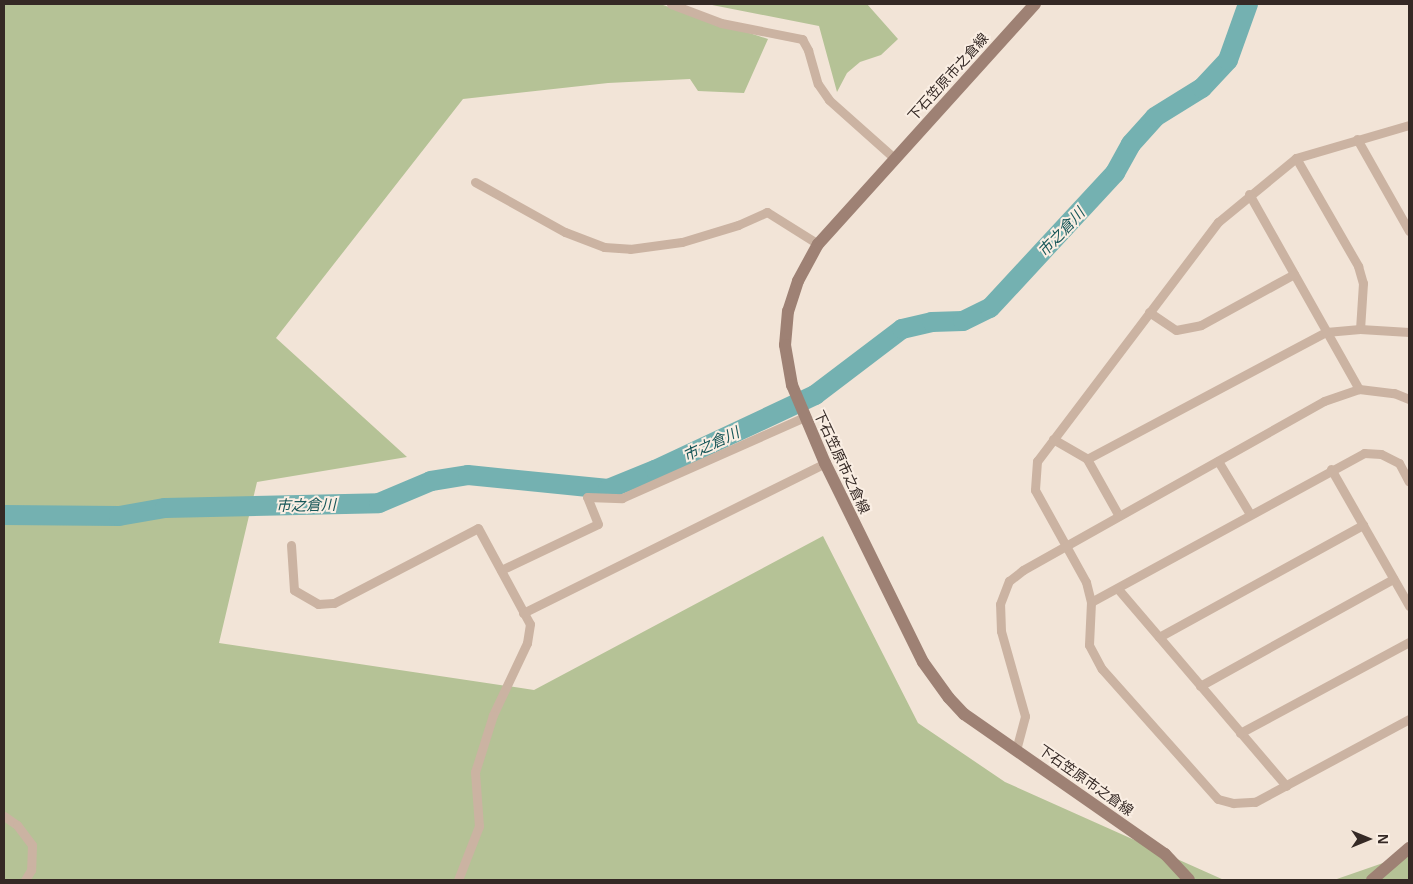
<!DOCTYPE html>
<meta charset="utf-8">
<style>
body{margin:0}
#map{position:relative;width:1413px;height:884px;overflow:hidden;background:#f2e4d7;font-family:Helvetica,"Noto Sans JP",sans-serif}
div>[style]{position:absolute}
.green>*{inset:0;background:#b5c296}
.river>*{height:20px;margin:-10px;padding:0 10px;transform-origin:10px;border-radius:10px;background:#74b1b1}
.street>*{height:9px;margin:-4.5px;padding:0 4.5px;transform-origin:4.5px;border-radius:4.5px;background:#cbb3a2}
.secondary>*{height:12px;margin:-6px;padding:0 6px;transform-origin:6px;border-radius:6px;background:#9e8174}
span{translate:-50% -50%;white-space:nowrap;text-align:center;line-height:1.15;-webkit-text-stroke:4px #faeee3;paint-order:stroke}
.street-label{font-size:14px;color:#352925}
.water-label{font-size:15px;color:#185759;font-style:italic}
.frame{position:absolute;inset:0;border:5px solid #352925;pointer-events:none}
.north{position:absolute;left:1343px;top:814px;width:50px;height:50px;-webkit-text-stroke:4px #faeee3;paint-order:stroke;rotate:90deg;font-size:14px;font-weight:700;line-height:20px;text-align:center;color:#352925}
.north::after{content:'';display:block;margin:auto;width:18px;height:22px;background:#352925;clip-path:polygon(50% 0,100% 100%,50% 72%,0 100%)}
</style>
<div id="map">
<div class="green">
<div style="clip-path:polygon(4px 4px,660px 4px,768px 39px,744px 93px,698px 91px,690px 79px,608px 83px,463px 99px,276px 338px,407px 457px,257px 482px,219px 643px,534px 690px,823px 536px,918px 723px,1005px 782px,1224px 880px,4px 880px)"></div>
<div style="clip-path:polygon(707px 4px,867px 4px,898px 39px,881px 55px,860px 62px,847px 73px,837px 92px,819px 26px)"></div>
<div style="clip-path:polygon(1409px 854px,1409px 880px,1334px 880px)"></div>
</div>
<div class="river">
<div style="left:4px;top:515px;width:115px;rotate:0.5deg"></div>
<div style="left:119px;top:516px;width:47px;rotate:-9.9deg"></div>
<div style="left:165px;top:508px;width:214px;rotate:-1.3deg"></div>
<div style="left:379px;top:503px;width:56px;rotate:-22.9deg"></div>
<div style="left:431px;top:481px;width:37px;rotate:-9deg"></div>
<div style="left:468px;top:475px;width:141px;rotate:5.7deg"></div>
<div style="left:608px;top:489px;width:51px;rotate:-22deg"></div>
<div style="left:655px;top:470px;width:177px;rotate:-25.1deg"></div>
<div style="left:815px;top:395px;width:109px;rotate:-37.2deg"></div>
<div style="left:902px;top:329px;width:31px;rotate:-13deg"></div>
<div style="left:932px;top:322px;width:31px;rotate:-2deg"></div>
<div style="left:963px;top:321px;width:30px;rotate:-26deg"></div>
<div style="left:990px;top:308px;width:184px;rotate:-47.2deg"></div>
<div style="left:1115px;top:173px;width:33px;rotate:-61deg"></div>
<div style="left:1131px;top:144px;width:36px;rotate:-48deg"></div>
<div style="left:1155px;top:117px;width:55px;rotate:-31.7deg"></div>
<div style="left:1202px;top:88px;width:38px;rotate:-47deg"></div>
<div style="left:1228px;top:60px;width:59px;rotate:-70.3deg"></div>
</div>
<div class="street">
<div style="left:671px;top:4px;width:53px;rotate:20.8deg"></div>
<div style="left:721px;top:23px;width:83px;rotate:11.2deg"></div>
<div style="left:802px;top:39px;width:13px;rotate:61deg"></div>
<div style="left:808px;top:50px;width:35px;rotate:74deg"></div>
<div style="left:818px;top:84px;width:19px;rotate:55deg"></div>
<div style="left:829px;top:100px;width:87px;rotate:41.7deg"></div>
<div style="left:1409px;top:125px;width:118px;rotate:163.7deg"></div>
<div style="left:1296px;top:158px;width:101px;rotate:140.6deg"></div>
<div style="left:1218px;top:222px;width:300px;rotate:127.1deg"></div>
<div style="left:1037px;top:461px;width:29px;rotate:94deg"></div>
<div style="left:1035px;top:490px;width:105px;rotate:61deg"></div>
<div style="left:1086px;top:582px;width:21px;rotate:76deg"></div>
<div style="left:1091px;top:602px;width:43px;rotate:92.7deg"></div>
<div style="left:1089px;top:645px;width:27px;rotate:62deg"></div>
<div style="left:1102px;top:669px;width:174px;rotate:48.3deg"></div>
<div style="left:1218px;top:799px;width:16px;rotate:15deg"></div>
<div style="left:1233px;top:803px;width:22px;rotate:-3deg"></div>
<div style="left:1255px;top:802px;width:175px;rotate:-28.3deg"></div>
<div style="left:1357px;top:139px;width:106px;rotate:60.5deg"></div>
<div style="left:1296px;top:158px;width:125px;rotate:60.1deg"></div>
<div style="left:1358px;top:266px;width:18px;rotate:74deg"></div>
<div style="left:1363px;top:283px;width:46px;rotate:93.7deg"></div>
<div style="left:475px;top:182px;width:103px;rotate:29.1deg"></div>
<div style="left:565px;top:232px;width:42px;rotate:21deg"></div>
<div style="left:604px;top:247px;width:26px;rotate:4deg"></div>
<div style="left:630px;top:249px;width:52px;rotate:-7.7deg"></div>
<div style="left:682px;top:242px;width:59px;rotate:-16.9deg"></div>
<div style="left:738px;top:225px;width:32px;rotate:-24deg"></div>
<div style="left:767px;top:212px;width:60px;rotate:32.1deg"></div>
<div style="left:1249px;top:194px;width:224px;rotate:60.6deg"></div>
<div style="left:1149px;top:312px;width:32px;rotate:34deg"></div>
<div style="left:1176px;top:330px;width:25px;rotate:-11deg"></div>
<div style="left:1201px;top:325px;width:106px;rotate:-28.7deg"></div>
<div style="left:1053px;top:439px;width:39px;rotate:30deg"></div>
<div style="left:1087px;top:459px;width:65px;rotate:60.7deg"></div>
<div style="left:1087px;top:459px;width:271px;rotate:-28deg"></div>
<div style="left:1326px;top:332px;width:34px;rotate:-5deg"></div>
<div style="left:1360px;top:329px;width:49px;rotate:3.5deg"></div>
<div style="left:1218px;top:461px;width:62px;rotate:58.9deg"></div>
<div style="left:1331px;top:469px;width:158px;rotate:60.3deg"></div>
<div style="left:291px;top:545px;width:45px;rotate:86.2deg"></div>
<div style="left:294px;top:590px;width:28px;rotate:30deg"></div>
<div style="left:318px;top:604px;width:16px;rotate:-4deg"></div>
<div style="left:334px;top:603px;width:162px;rotate:-27.5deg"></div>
<div style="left:478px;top:528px;width:109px;rotate:61.6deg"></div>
<div style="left:530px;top:624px;width:19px;rotate:99deg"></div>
<div style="left:527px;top:643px;width:80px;rotate:115.3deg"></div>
<div style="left:493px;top:715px;width:60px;rotate:107.5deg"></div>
<div style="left:475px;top:772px;width:54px;rotate:85.8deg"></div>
<div style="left:479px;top:826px;width:58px;rotate:111.3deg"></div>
<div style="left:501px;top:570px;width:107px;rotate:-25.4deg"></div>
<div style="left:598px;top:524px;width:29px;rotate:-112deg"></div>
<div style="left:587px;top:497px;width:35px;rotate:2deg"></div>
<div style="left:622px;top:498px;width:200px;rotate:-23.9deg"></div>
<div style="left:1118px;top:589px;width:259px;rotate:49.5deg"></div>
<div style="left:1091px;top:602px;width:311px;rotate:-28.6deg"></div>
<div style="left:1364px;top:453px;width:17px;rotate:3deg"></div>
<div style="left:1381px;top:454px;width:20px;rotate:27deg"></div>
<div style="left:1399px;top:463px;width:21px;rotate:62deg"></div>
<div style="left:523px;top:613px;width:337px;rotate:-26.4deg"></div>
<div style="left:1159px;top:637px;width:233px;rotate:-28.8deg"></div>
<div style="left:1200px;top:686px;width:221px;rotate:-29deg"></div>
<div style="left:1240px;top:733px;width:192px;rotate:-28.3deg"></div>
<div style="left:1016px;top:750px;width:35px;rotate:-75deg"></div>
<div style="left:1025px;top:716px;width:88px;rotate:-105.8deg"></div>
<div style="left:1001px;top:631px;width:27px;rotate:-92deg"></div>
<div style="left:1000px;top:604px;width:25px;rotate:-69deg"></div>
<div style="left:1009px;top:581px;width:18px;rotate:-38deg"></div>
<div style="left:1023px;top:570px;width:345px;rotate:-29.3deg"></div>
<div style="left:1324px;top:401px;width:37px;rotate:-19deg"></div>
<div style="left:1359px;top:389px;width:35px;rotate:7deg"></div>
<div style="left:1394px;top:393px;width:16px;rotate:22deg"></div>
<div style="left:4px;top:816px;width:16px;rotate:35deg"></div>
<div style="left:17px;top:825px;width:25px;rotate:53deg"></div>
<div style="left:32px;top:845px;width:25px;rotate:92deg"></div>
<div style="left:31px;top:870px;width:12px;rotate:121deg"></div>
</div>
<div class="secondary">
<div style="left:1035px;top:4px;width:324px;rotate:132.1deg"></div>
<div style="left:818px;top:244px;width:42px;rotate:118.4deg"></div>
<div style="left:798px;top:281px;width:32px;rotate:108deg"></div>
<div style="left:788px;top:311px;width:34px;rotate:95deg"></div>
<div style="left:785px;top:345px;width:41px;rotate:80.1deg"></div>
<div style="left:792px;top:385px;width:85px;rotate:67.1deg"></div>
<div style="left:825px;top:463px;width:222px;rotate:63.8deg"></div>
<div style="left:923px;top:662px;width:44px;rotate:54.2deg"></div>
<div style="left:949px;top:698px;width:22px;rotate:47deg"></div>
<div style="left:964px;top:714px;width:245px;rotate:34.9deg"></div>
<div style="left:1165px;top:854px;width:35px;rotate:47deg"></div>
<div style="left:1372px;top:880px;width:49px;rotate:-40.9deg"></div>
</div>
<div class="street-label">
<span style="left:948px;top:77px;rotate:-48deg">下石笠原市之倉線</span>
<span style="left:842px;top:462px;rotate:65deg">下石笠原市之倉線</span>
<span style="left:1086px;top:780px;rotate:35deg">下石笠原市之倉線</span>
</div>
<div class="water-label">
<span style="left:1061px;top:232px;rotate:-47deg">市之倉川</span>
<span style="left:711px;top:444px;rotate:-25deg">市之倉川</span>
<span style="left:306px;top:505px;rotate:-1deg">市之倉川</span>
</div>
<div class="frame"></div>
<div class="north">N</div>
</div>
